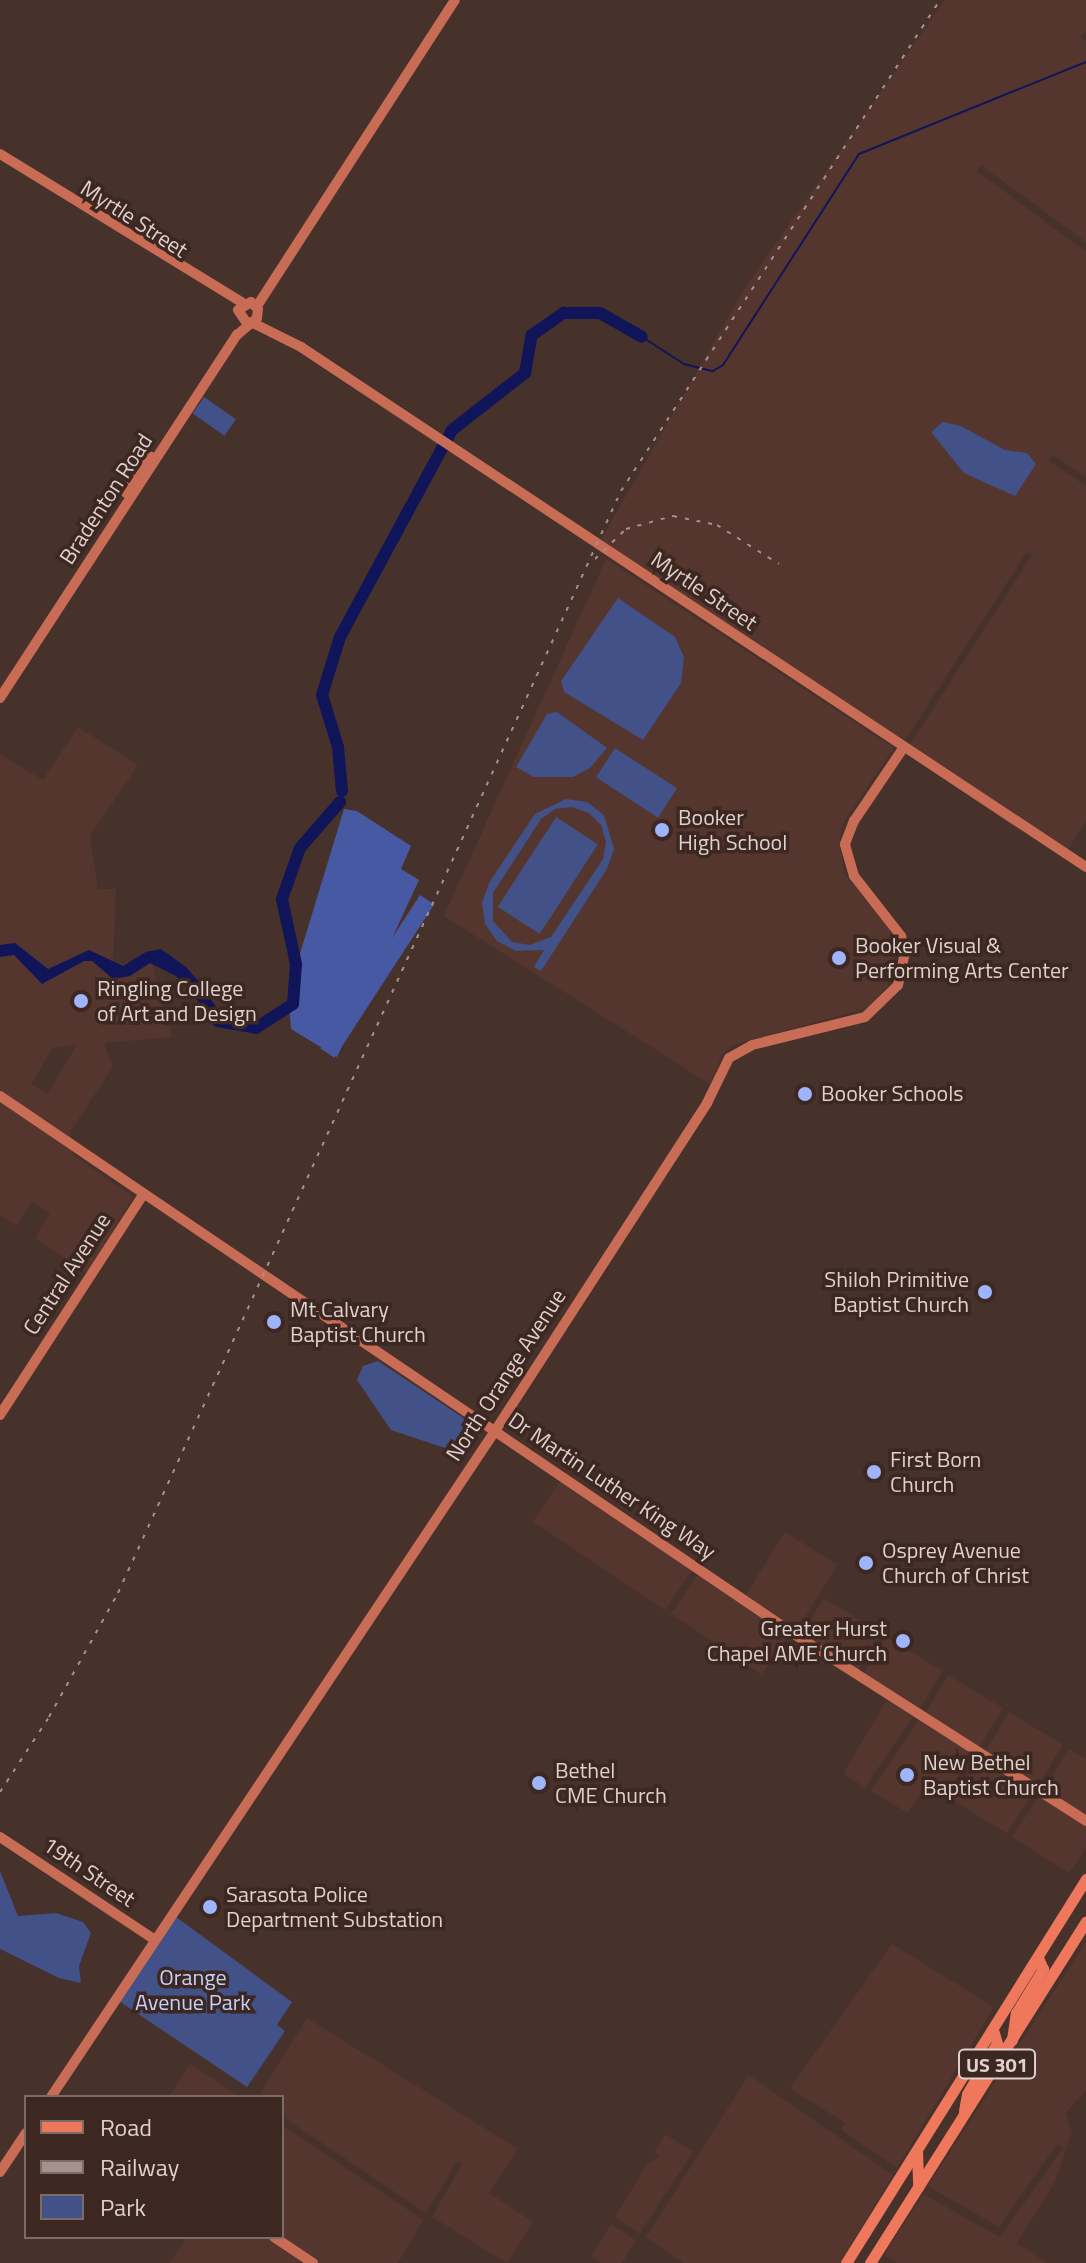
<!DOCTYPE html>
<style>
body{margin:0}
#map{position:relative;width:1086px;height:2263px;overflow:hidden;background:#47312b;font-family:"Titillium Web",sans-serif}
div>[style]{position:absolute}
.built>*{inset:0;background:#54362f;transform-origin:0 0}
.green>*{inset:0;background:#425187;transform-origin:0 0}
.forest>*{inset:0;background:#4759a3;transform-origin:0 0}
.water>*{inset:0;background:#101559}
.stream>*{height:2px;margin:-1px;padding:0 1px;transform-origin:1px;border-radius:1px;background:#101559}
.river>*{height:12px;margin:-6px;padding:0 6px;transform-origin:6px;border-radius:6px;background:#101559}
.secondary>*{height:10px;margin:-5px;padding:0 5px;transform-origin:5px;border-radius:5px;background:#c86c55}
.primary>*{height:11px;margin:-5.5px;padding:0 5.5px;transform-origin:5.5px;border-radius:5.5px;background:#ef785c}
.rail>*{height:2px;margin-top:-1px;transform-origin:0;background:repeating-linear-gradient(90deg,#a3928d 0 4px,transparent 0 12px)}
.dots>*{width:22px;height:22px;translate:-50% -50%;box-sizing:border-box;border:4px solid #3c2721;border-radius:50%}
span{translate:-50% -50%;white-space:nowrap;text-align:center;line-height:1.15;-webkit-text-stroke:7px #3c2721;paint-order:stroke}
.shield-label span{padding:2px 6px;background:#3c2721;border:2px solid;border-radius:6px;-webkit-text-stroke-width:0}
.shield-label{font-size:20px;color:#dfd1cd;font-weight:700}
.street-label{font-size:22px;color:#dfd1cd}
.poi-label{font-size:22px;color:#dfd1cd}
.left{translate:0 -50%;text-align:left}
.right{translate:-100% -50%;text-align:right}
.park-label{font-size:22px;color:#c4d2fb}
.legend{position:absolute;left:24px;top:2095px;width:260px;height:144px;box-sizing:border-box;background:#3c2721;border:2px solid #7d6b66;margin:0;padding:10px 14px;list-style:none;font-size:24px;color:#dfd1cd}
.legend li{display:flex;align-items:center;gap:16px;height:40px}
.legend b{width:40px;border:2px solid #7d6b66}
</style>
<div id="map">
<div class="built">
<div style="clip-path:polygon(evenodd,945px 0,1086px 0,1086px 32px,1079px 37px,1086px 41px,1086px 242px,981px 165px,977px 171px,1086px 252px,1086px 477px,1053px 455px,1049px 461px,1086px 486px,1086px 822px,1067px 850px,909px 746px,1032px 555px,1026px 553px,904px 742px,600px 541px,745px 288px,945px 0,961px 426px,1005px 450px,1027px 453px,947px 454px,961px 426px)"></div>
<div style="clip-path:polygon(606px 559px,894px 748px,845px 820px,839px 839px,844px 873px,889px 928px,896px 950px,888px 986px,867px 1008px,733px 1045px,722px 1055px,710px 1084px,444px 916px)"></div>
<div style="clip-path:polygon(evenodd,78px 727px,138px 765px,90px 836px,98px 889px,116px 889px,113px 965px,152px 963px,172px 1037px,104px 1043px,113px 1067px,70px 1132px,73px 1155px,133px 1197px,87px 1274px,35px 1238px,50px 1213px,32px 1202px,16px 1226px,0 1215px,0 754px,43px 780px,78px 727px,77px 1044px,48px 1094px,31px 1084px,52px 1049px,77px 1044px)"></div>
<div style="left:561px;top:1480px;width:159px;height:50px;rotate:34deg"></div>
<div style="left:785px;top:1532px;width:62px;height:76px;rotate:32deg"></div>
<div style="left:698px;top:1574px;width:109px;height:48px;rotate:34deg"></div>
<div style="left:824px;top:1598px;width:67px;height:44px;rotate:32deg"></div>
<div style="left:886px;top:1637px;width:66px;height:45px;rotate:31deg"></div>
<div style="left:948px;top:1675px;width:64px;height:46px;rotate:31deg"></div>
<div style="clip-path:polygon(887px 1700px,913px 1717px,865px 1787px,843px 1774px)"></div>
<div style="left:1009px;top:1712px;width:63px;height:46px;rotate:31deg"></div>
<div style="clip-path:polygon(919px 1720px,973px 1753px,945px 1795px,927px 1784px,908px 1813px,871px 1791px)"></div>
<div style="clip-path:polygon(1069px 1749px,1086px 1759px,1086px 1817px,1044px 1789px)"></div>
<div style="left:979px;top:1756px;width:65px;height:51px;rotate:32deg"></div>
<div style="clip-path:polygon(1040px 1795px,1086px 1826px,1086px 1848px,1069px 1873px,1012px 1837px)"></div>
<div style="clip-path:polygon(1086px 1942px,1086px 2090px,1066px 2113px,1072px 2132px,1055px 2182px,1017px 2243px,1047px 2263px,898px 2263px,884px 2255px,923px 2194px,1000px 2237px,1063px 2148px,1057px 2144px,999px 2227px,928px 2186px)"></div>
<div style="clip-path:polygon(892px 1944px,994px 2007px,897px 2168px,841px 2130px,845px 2123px,790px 2088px)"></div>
<div style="clip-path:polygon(307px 2018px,518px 2149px,489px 2193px,533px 2222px,507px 2263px,432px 2217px,462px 2164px,457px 2161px,426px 2213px,282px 2116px,282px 2097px,258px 2097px)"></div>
<div style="clip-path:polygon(190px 2063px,240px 2097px,169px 2097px)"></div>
<div style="clip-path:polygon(749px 2075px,893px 2175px,840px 2263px,683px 2263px,646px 2237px)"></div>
<div style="clip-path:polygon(282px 2125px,423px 2220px,398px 2263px,320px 2263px,281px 2237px)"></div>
<div style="clip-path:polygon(665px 2134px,693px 2152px,640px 2233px,615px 2218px,646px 2165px,659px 2157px,654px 2152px)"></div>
<div style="clip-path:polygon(611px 2224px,636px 2240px,622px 2263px,601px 2263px,591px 2256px)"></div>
<div style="clip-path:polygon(188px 2237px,267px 2237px,306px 2263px,169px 2263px)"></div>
</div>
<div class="green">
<div style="left:204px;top:397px;width:39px;height:20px;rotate:35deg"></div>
<div style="clip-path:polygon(943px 422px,961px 426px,1005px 450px,1027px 453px,1036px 464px,1015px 496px,964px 473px,931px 432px)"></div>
<div style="clip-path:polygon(618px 598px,675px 637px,684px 657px,681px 683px,643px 740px,564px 692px,561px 681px)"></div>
<div style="clip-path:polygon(557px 712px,607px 748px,590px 768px,573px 777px,534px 777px,516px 767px,547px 714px)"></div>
<div style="left:615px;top:748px;width:74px;height:35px;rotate:33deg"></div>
<div style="clip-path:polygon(evenodd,566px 799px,587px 802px,604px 815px,614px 849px,607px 869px,541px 971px,534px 967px,544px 950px,516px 951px,497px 941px,485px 924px,482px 903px,489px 883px,535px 814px,566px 799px,572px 807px,589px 813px,601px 825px,606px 842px,603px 859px,551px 937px,530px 945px,512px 942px,493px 921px,493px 893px,541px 819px,555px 809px,572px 807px)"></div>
<div style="left:556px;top:817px;width:50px;height:107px;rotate:33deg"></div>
<div style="clip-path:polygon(378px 1361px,474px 1425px,472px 1438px,448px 1449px,391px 1430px,357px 1380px,363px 1366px)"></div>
<div style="clip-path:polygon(0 1871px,18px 1916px,56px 1913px,83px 1922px,91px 1933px,79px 1966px,81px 1983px,59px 1978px,0 1949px)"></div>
<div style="clip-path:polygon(176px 1917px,292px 2002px,277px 2025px,285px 2031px,247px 2087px,119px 2001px)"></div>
</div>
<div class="forest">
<div style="clip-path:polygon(344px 809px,357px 811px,411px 846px,401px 869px,419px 880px,337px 1057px,291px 1029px,288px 993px)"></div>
<div style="left:420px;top:895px;width:17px;height:183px;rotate:33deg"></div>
</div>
<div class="water">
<div style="clip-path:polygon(15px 943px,48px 969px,89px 950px,123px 966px,146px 952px,161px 949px,186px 967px,211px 996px,203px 1002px,176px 976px,150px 963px,130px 976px,113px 979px,92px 961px,84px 961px,42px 984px,14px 955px,0 957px,0 945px)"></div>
</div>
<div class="stream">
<div style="left:642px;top:337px;width:50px;rotate:32.7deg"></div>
<div style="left:684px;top:364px;width:30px;rotate:14deg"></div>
<div style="left:713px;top:371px;width:12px;rotate:-31deg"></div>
<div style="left:723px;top:365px;width:251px;rotate:-57.2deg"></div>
<div style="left:859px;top:154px;width:245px;rotate:-22.1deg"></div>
</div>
<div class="river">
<div style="left:342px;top:791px;width:44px;rotate:-95.2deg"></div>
<div style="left:338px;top:747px;width:54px;rotate:-107.1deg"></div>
<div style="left:322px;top:695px;width:61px;rotate:-72.8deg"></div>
<div style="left:340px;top:637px;width:235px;rotate:-61.6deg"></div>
<div style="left:452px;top:430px;width:93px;rotate:-38deg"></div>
<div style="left:525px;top:373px;width:39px;rotate:-80deg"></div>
<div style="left:532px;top:335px;width:39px;rotate:-35deg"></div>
<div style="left:564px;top:313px;width:36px"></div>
<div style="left:600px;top:313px;width:48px;rotate:29.7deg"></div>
<div style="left:196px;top:988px;width:40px;rotate:56deg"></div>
<div style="left:218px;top:1021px;width:39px;rotate:10deg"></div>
<div style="left:256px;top:1028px;width:44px;rotate:-33deg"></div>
<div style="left:293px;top:1004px;width:40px;rotate:-85.7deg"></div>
<div style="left:296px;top:964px;width:66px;rotate:-102.2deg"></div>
<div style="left:282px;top:899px;width:54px;rotate:-70.6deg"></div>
<div style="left:300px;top:848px;width:61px;rotate:-49deg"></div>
</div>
<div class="secondary">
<div style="left:0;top:154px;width:285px;rotate:31.5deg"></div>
<div style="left:257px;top:306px;width:364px;rotate:-57.1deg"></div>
<div style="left:251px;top:322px;width:56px;rotate:26.6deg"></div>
<div style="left:301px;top:347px;width:942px;rotate:33.52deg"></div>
<div style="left:126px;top:493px;width:44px;rotate:-55.2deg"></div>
<div style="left:0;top:698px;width:434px;rotate:-56.9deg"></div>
<div style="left:237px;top:335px;width:26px;rotate:-40deg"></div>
<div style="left:257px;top:318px;width:9px;rotate:-84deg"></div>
<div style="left:258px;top:309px;width:10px;rotate:-135deg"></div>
<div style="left:251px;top:302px;width:15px;rotate:148deg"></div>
<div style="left:238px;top:310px;width:14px;rotate:56deg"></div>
<div style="left:0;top:1096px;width:959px;rotate:34.12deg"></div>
<div style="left:794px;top:1634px;width:347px;rotate:32.6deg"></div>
<div style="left:0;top:1415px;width:261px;rotate:-57deg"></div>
<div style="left:0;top:1837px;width:186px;rotate:33.6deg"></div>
<div style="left:51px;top:2097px;width:800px;rotate:-56.31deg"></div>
<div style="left:495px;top:1431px;width:391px;rotate:-57.1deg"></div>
<div style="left:707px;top:1103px;width:50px;rotate:-63.9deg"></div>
<div style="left:729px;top:1058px;width:26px;rotate:-29deg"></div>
<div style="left:752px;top:1045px;width:116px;rotate:-13.9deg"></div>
<div style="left:865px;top:1017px;width:46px;rotate:-44.1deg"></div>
<div style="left:898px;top:985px;width:33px;rotate:-78deg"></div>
<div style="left:905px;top:953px;width:17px;rotate:-103deg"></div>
<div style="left:901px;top:936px;width:76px;rotate:-128.1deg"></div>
<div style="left:854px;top:876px;width:33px;rotate:-106deg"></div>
<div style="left:845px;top:844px;width:25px;rotate:-69deg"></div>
<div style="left:854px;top:821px;width:89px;rotate:-56deg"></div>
<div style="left:0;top:2172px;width:47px;rotate:-56.3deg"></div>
<div style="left:274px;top:2237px;width:47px;rotate:33.7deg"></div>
</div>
<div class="primary">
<div style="left:1012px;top:2040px;width:27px;rotate:-82deg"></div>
<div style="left:1016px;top:2013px;width:52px;rotate:-58.5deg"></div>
<div style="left:1043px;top:1969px;width:12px;rotate:-114deg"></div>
<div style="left:964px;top:2111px;width:17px;rotate:-80deg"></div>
<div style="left:967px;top:2094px;width:59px;rotate:-59.5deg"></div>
<div style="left:997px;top:2043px;width:14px;rotate:-107deg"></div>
<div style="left:917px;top:2151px;width:36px;rotate:88deg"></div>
<div style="left:846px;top:2263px;width:453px;rotate:-58deg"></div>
<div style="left:870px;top:2263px;width:404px;rotate:-57.7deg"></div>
</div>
<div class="rail">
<div style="left:595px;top:559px;width:43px;rotate:-44.1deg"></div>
<div style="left:626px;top:529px;width:49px;rotate:-15.5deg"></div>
<div style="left:673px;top:516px;width:45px;rotate:11.6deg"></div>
<div style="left:717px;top:525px;width:73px;rotate:32.2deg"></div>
<div style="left:0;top:1792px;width:90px;rotate:-56.8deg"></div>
<div style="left:49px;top:1717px;width:142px;rotate:-60.9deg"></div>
<div style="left:118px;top:1593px;width:1211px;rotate:-65.47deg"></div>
<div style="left:621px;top:491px;width:586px;rotate:-56.99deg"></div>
</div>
<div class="dots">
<div style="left:662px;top:830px;background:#9eb4fd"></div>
<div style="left:839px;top:958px;background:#9eb4fd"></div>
<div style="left:81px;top:1001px;background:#9eb4fd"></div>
<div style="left:805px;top:1094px;background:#9eb4fd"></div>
<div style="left:985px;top:1292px;background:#9eb4fd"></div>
<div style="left:274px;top:1322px;background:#9eb4fd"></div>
<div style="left:874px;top:1472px;background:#9eb4fd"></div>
<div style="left:866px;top:1563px;background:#9eb4fd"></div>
<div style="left:903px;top:1641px;background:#9eb4fd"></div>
<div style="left:907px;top:1775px;background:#9eb4fd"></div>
<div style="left:539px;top:1783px;background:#9eb4fd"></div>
<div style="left:210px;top:1907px;background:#9eb4fd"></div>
</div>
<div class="shield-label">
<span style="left:997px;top:2064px">US 301</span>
</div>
<div class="street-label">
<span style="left:134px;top:219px;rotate:33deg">Myrtle Street</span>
<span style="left:106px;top:499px;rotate:-57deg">Bradenton Road</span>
<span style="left:704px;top:591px;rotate:34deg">Myrtle Street</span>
<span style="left:67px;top:1274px;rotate:-57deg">Central Avenue</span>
<span style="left:506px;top:1375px;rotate:-57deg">North Orange Avenue</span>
<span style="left:612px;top:1486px;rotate:34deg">Dr Martin Luther King Way</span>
<span style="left:89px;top:1872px;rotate:34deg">19th Street</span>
</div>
<div class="poi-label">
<span class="left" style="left:678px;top:830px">Booker<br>High School</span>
<span class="left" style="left:855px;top:958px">Booker Visual &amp;<br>Performing Arts Center</span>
<span class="left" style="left:97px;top:1001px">Ringling College<br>of Art and Design</span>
<span class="left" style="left:821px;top:1094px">Booker Schools</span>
<span class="right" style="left:969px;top:1292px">Shiloh Primitive<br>Baptist Church</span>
<span class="left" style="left:290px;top:1322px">Mt Calvary<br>Baptist Church</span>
<span class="left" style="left:890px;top:1472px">First Born<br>Church</span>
<span class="left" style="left:882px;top:1563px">Osprey Avenue<br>Church of Christ</span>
<span class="right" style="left:887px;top:1641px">Greater Hurst<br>Chapel AME Church</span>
<span class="left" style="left:923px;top:1775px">New Bethel<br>Baptist Church</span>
<span class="left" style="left:555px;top:1783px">Bethel<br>CME Church</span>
<span class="left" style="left:226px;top:1907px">Sarasota Police<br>Department Substation</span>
</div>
<div class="park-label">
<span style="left:193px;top:1990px">Orange<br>Avenue Park</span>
</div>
<ul class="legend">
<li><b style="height:10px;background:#ef785c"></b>Road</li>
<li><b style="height:10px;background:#a3928d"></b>Railway</li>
<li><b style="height:22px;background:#425187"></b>Park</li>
</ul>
</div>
